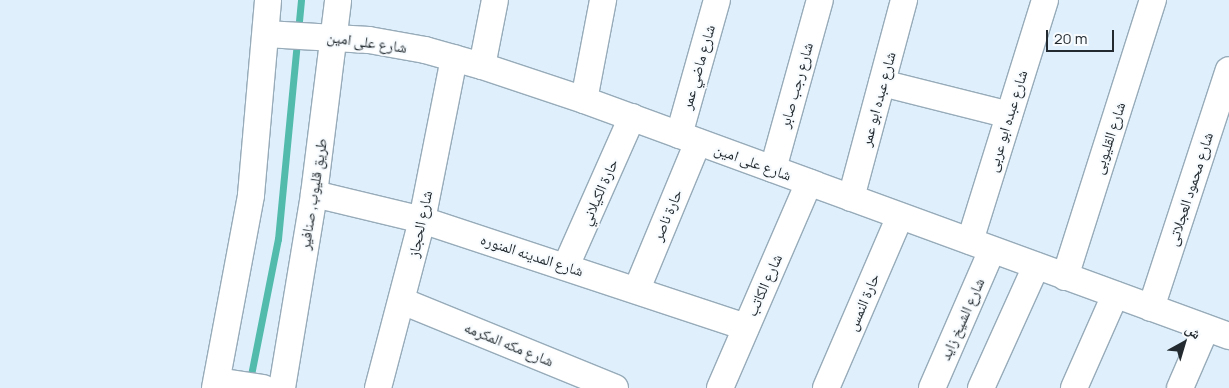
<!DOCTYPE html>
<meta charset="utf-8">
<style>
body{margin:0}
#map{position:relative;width:1229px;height:388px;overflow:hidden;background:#dff0fc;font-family:Manrope,"Noto Naskh Arabic",sans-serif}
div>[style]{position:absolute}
.stream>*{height:7px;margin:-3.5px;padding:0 3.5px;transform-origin:3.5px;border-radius:3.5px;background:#53bbac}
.roads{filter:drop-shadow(1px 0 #97abb9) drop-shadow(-1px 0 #97abb9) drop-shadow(0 1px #97abb9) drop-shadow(0 -1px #97abb9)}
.minor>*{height:26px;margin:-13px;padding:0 13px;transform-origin:13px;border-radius:13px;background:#fff}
span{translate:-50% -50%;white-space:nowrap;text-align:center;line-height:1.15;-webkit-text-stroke:4px #f7fbfe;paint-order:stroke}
.street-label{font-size:15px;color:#232b30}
.north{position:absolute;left:1159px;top:318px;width:50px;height:50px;-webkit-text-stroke:4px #f7fbfe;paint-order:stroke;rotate:39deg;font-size:14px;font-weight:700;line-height:20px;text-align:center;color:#232b30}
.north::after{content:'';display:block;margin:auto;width:18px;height:22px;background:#232b30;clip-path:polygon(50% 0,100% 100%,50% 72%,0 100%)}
.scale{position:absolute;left:1046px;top:30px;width:68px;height:22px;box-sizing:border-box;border:2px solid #232b30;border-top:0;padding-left:6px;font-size:15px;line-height:18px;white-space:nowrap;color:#232b30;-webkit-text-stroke:4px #f7fbfe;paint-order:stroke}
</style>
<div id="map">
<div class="stream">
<div style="left:250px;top:380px;width:144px;rotate:-78.8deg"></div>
<div style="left:278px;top:239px;width:240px;rotate:-84.5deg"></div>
</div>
<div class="roads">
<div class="minor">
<div style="left:266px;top:34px;width:103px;rotate:3.3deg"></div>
<div style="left:369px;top:40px;width:57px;rotate:10.1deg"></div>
<div style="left:425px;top:50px;width:59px;rotate:15.7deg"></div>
<div style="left:482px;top:66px;width:108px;rotate:18.4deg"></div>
<div style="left:584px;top:100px;width:687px;rotate:20.1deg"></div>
<div style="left:482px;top:66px;width:67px;rotate:-78.9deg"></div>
<div style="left:882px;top:83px;width:131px;rotate:14.1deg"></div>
<div style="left:584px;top:100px;width:102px;rotate:-79.2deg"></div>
<div style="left:679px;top:135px;width:140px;rotate:-74.3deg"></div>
<div style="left:773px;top:169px;width:175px;rotate:-74.5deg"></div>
<div style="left:314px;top:194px;width:111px;rotate:13.5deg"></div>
<div style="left:422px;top:220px;width:341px;rotate:18.3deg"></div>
<div style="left:851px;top:198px;width:205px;rotate:-75deg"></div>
<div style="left:970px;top:241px;width:252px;rotate:-72.7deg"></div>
<div style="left:566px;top:266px;width:163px;rotate:-66.1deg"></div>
<div style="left:1065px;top:277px;width:291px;rotate:-72.4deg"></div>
<div style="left:637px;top:289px;width:159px;rotate:-67.5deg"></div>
<div style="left:402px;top:301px;width:230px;rotate:22.2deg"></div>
<div style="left:1151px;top:308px;width:250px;rotate:-71.9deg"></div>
<div style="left:217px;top:381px;width:47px;rotate:8.7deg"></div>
<div style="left:215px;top:388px;width:196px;rotate:-79.4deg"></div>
<div style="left:251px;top:195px;width:196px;rotate:-85deg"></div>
<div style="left:282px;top:388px;width:197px;rotate:-80.6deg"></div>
<div style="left:314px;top:194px;width:195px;rotate:-82.9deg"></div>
<div style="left:378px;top:388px;width:174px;rotate:-75.3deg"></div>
<div style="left:422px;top:220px;width:165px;rotate:-78.8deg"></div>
<div style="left:720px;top:388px;width:224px;rotate:-66.6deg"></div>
<div style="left:826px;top:388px;width:187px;rotate:-66.7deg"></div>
<div style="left:932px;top:388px;width:150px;rotate:-66.5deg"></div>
<div style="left:981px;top:388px;width:134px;rotate:-65.7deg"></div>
<div style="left:1074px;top:388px;width:102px;rotate:-66.2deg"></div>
<div style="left:1180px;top:388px;width:65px;rotate:-66.6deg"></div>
</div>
</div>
<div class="street-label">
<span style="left:367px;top:42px;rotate:8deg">شارع على امين</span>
<span style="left:698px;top:67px;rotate:-74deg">شارع ماضي عمر</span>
<span style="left:796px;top:85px;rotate:-74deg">شارع رجب صابر</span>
<span style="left:878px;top:99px;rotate:-75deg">شارع عبده ابو عمر</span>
<span style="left:1007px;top:121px;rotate:-73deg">شارع عبده ابو عربى</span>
<span style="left:1109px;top:138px;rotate:-72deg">شارع القليوبى</span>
<span style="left:753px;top:162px;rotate:20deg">شارع على امين</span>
<span style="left:1190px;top:189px;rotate:-72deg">شارع محمود العجلاتى</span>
<span style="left:599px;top:192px;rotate:-66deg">حارة الكيلاني</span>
<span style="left:313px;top:194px;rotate:-81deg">طريق قليوب, صنافير</span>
<span style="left:667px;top:215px;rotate:-67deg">حارة ناصر</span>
<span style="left:420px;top:224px;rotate:-78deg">شارع الحجاز</span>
<span style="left:532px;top:255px;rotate:18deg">شارع المدينه المنوره</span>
<span style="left:764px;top:285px;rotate:-66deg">شارع الكاتب</span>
<span style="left:863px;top:302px;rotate:-67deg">حارة النمس</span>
<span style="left:962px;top:319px;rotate:-66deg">شارع الشيخ زايد</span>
<span style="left:509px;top:344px;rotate:22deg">شارع مكه المكرمه</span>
</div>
<div class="north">ش</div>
<div class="scale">20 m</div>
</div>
